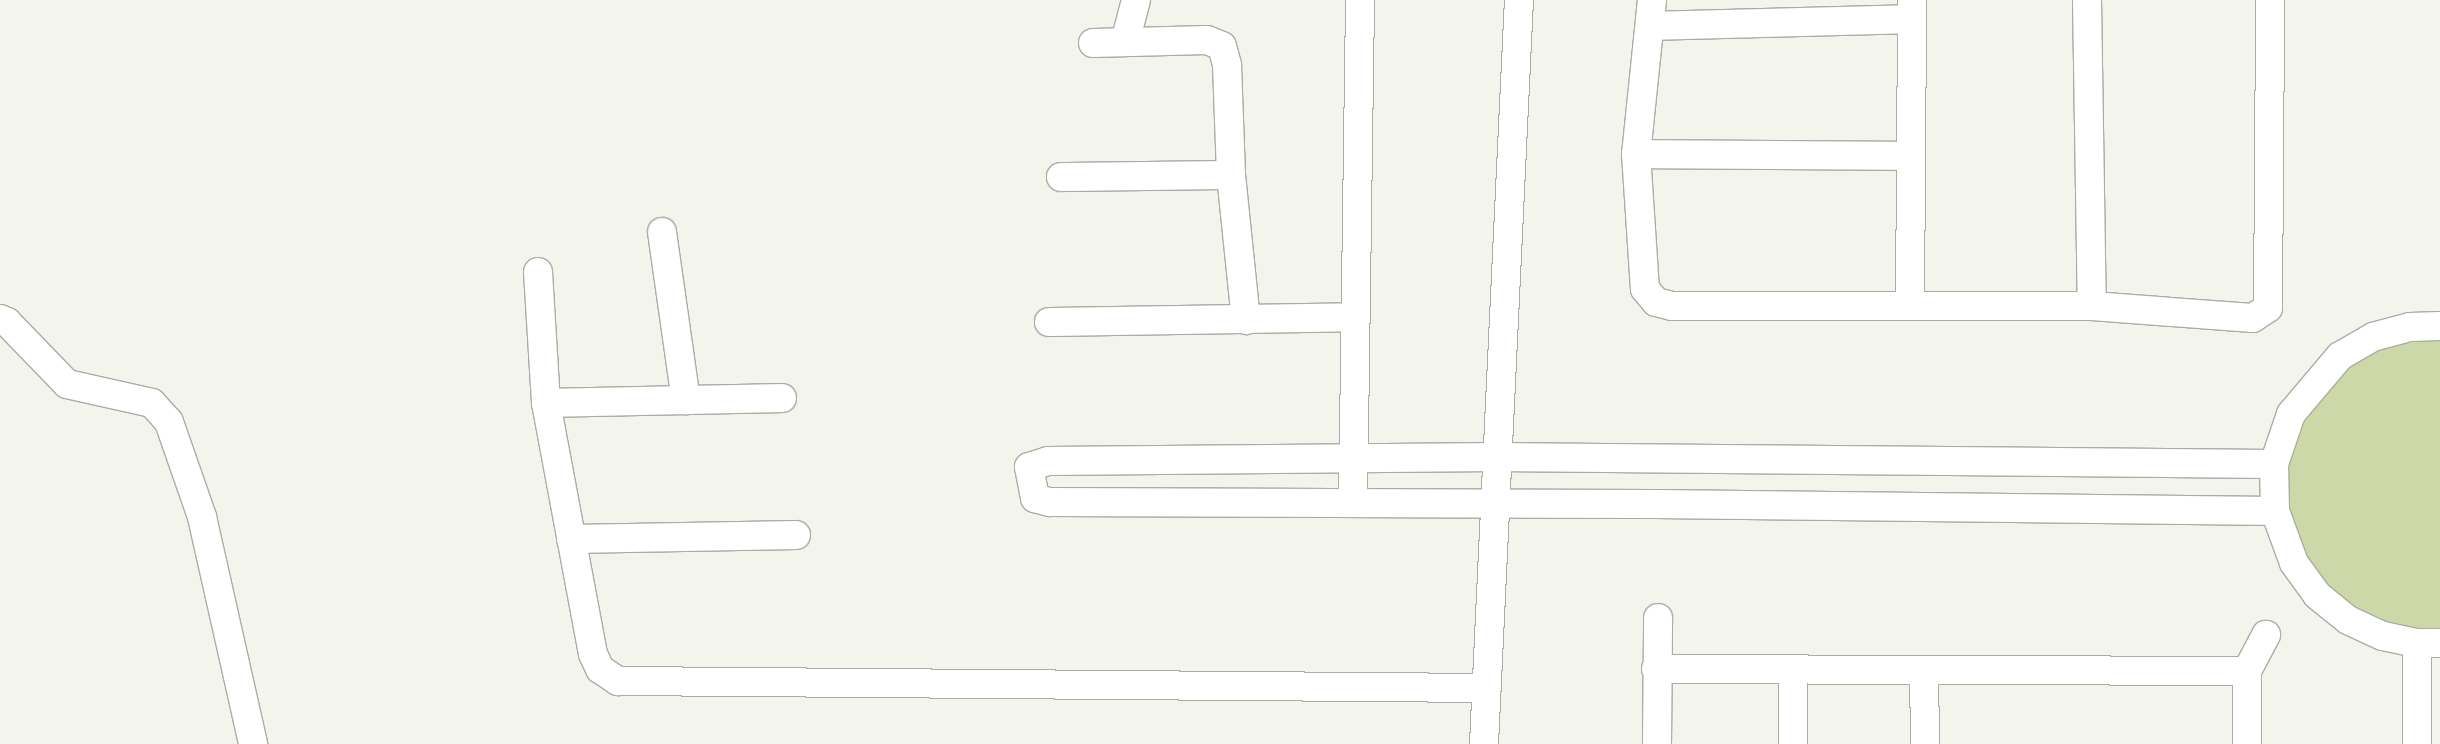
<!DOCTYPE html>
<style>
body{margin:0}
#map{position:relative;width:2440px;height:744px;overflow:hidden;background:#f3f5ec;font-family:Karla,sans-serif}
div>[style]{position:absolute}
.green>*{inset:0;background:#cdd8a8}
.roads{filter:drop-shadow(1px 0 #abada5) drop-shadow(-1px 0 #abada5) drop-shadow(0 1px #abada5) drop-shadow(0 -1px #abada5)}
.street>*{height:28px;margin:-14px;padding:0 14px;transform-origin:14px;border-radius:14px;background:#fff}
span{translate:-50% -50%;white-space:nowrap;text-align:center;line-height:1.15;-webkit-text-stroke:4px #fff;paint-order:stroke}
</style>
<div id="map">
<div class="green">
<div style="clip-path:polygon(2440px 327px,2440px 656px,2316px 592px,2283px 493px,2291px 440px,2316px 393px,2354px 356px)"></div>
</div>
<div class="roads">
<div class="street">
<div style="left:1652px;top:0;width:155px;rotate:95.9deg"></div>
<div style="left:1636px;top:154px;width:135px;rotate:86.2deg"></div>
<div style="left:1645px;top:289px;width:17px;rotate:50deg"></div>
<div style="left:1656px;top:302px;width:16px;rotate:14deg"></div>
<div style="left:1672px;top:306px;width:420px"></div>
<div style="left:2092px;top:306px;width:161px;rotate:4.3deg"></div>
<div style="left:2253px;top:318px;width:18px;rotate:-34deg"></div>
<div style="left:2268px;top:308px;width:308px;rotate:-89.6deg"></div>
<div style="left:2087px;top:0;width:306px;rotate:89.1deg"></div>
<div style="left:1652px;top:26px;width:260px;rotate:-1.5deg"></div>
<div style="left:1125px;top:42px;width:43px;rotate:-75.3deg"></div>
<div style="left:1093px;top:43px;width:114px;rotate:-1.5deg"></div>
<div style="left:1207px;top:40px;width:16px;rotate:22deg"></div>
<div style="left:1222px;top:46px;width:20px;rotate:75deg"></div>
<div style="left:1227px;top:65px;width:110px;rotate:87.9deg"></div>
<div style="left:1231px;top:175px;width:146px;rotate:84.1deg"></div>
<div style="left:1636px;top:154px;width:274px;rotate:0.4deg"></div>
<div style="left:1061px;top:177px;width:170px;rotate:-0.7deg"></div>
<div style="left:662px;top:232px;width:170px;rotate:81.9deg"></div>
<div style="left:538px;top:272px;width:131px;rotate:86.5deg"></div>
<div style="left:546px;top:403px;width:255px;rotate:79.4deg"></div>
<div style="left:593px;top:654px;width:17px;rotate:65deg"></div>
<div style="left:600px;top:669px;width:22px;rotate:34deg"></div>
<div style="left:618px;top:681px;width:866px;rotate:0.46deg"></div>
<div style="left:1910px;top:305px;width:305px;rotate:-89.6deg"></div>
<div style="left:0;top:319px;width:8px;rotate:23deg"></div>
<div style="left:7px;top:322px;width:86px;rotate:45.9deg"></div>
<div style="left:67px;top:384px;width:87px;rotate:12.6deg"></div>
<div style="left:152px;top:403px;width:25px;rotate:48deg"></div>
<div style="left:169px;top:422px;width:101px;rotate:70.8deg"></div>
<div style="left:202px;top:517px;width:233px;rotate:77.3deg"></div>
<div style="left:1049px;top:322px;width:307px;rotate:-0.9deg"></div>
<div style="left:2440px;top:326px;width:30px;rotate:178deg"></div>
<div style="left:2410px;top:327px;width:38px;rotate:165deg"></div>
<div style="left:2373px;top:337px;width:38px;rotate:150deg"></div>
<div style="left:2340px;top:356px;width:76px;rotate:130.2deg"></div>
<div style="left:2291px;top:414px;width:53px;rotate:108.8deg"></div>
<div style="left:2274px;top:464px;width:47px;rotate:88.8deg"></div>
<div style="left:2275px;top:511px;width:55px;rotate:69.9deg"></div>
<div style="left:2294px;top:563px;width:39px;rotate:54deg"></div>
<div style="left:2317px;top:595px;width:40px;rotate:39deg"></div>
<div style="left:2348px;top:620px;width:38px;rotate:25deg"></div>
<div style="left:2383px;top:636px;width:35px;rotate:12deg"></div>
<div style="left:2417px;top:643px;width:23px"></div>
<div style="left:546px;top:403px;width:236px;rotate:-1.2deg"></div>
<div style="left:2274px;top:464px;width:777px;rotate:-179.48deg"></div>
<div style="left:1497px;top:457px;width:449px;rotate:179.5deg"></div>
<div style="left:1048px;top:461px;width:20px;rotate:162deg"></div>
<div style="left:1029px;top:467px;width:32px;rotate:79deg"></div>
<div style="left:1035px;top:498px;width:15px;rotate:16deg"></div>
<div style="left:1049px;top:502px;width:606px;rotate:0.19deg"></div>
<div style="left:1655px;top:504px;width:620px;rotate:0.65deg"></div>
<div style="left:1353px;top:503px;width:503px;rotate:-89.2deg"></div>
<div style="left:571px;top:539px;width:225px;rotate:-1deg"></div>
<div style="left:1656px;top:669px;width:591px;rotate:0.19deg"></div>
<div style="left:1793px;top:669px;width:75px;rotate:90deg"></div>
<div style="left:1924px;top:670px;width:74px;rotate:89.2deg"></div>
<div style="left:1484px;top:744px;width:745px;rotate:-87.31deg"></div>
<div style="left:1657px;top:744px;width:126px;rotate:-89.5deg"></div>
<div style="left:2247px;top:744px;width:73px;rotate:-90deg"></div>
<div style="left:2247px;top:671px;width:41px;rotate:-62.2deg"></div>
<div style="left:2417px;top:744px;width:101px;rotate:-90deg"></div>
</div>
</div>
</div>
